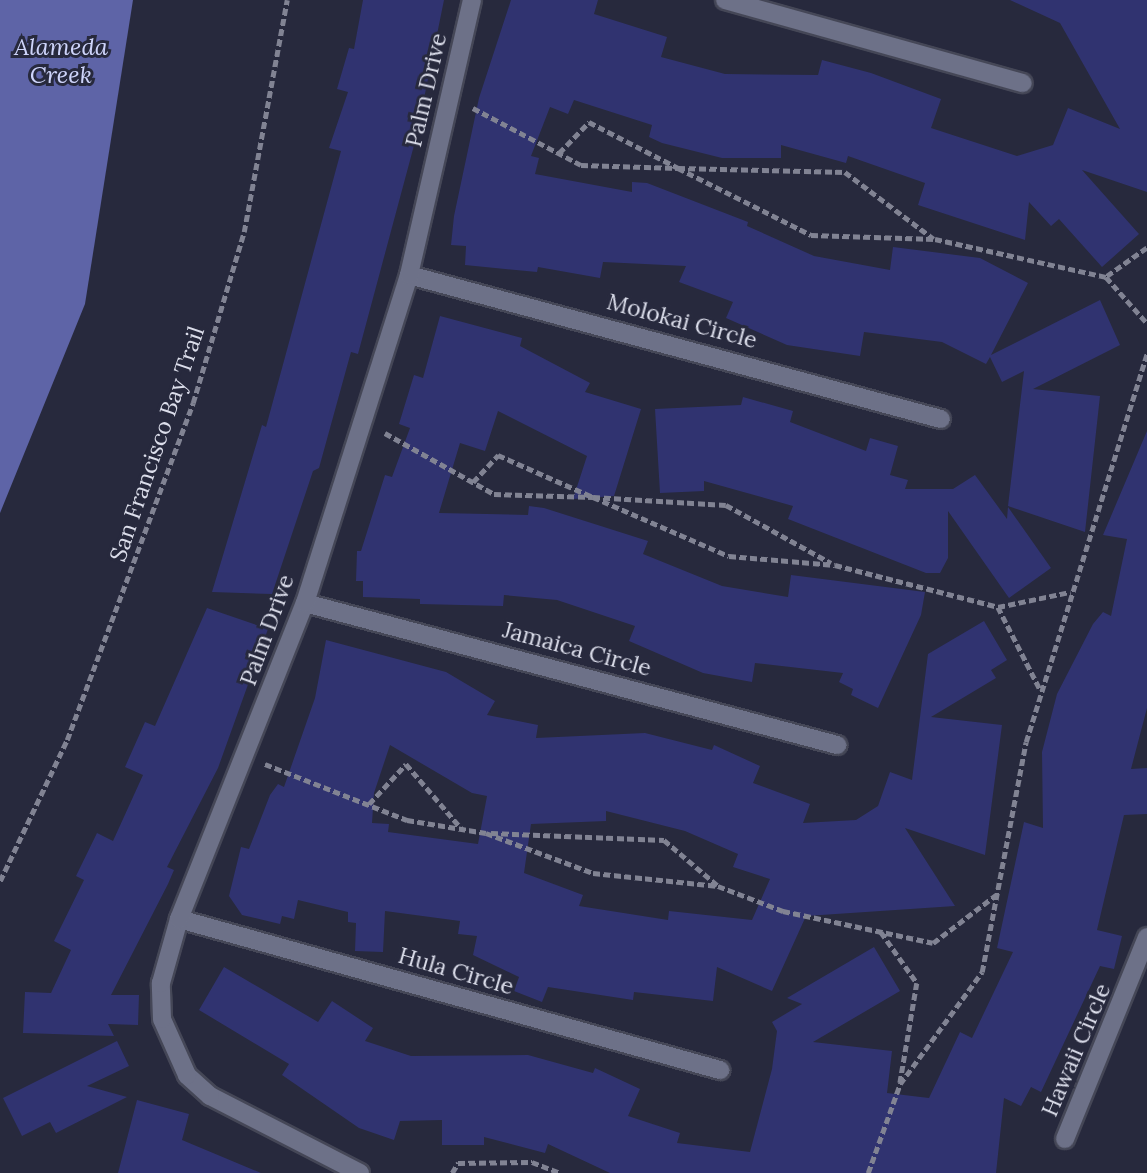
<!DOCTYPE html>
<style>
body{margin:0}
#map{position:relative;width:1147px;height:1173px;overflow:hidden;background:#27293d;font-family:Lora,serif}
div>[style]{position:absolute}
.water>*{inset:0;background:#5e64a7}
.building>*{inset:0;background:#303370}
.path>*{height:4.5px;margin-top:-2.25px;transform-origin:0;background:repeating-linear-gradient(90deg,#818393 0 7px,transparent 0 10.5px)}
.roads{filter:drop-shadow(2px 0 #454757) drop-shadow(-2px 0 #454757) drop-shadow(0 2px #454757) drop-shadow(0 -2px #454757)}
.street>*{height:18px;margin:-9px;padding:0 9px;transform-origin:9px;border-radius:9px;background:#6d7188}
span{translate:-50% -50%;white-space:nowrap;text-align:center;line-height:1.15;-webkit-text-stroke:6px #27293d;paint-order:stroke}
.street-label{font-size:23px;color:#dbddea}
.water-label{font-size:24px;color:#ced4fa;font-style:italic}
</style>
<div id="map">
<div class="water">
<div style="clip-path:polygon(0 0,133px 0,85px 304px,0 513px)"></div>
</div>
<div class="building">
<div style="clip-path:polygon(363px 0,444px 0,416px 138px,358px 354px,351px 352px,319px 468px,313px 471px,272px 594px,212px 592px,262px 425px,266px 427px,341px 151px,329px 148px,348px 92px,337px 89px,349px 48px,354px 49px)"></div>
<div style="clip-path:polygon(511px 0,598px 0,594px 14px,667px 37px,661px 57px,725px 74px,818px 75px,822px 60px,871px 73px,941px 99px,931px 128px,1017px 156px,1053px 145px,1068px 108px,1120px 129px,1060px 23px,1010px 0,1147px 0,1147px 192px,1082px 170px,1139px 234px,1102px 267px,1059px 219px,1051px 226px,1029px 202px,1025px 240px,918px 205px,925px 183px,848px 156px,846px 163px,781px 145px,781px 158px,722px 158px,662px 143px,649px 137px,652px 125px,574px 100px,568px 114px,550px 107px,531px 156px,539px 158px,535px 174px,632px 192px,632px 182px,647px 183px,748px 222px,747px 226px,814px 256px,890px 270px,893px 247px,980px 258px,1028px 283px,991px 355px,1100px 300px,1120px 345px,1033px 389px,1100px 396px,1085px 532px,1008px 506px,1024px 371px,1002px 382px,990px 357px,986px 364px,942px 342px,864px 332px,860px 356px,787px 345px,726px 318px,733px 302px,679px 282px,686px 266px,603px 262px,600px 278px,538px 267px,537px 272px,465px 265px,466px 246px,451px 245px,454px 216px,479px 98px)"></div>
<div style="clip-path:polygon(440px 316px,522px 338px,520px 346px,590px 383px,585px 392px,641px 409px,614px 496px,573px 499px,587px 456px,498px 411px,485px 451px,460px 443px,439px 513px,528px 515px,529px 506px,544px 508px,648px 541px,643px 554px,722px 586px,788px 597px,791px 575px,925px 592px,921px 615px,878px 708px,851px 695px,853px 689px,839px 682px,843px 673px,755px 663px,752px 682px,703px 673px,629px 641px,635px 626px,557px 600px,504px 595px,503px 606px,420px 604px,420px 599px,363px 597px,363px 581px,356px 581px,357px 551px,361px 551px,385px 475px,392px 477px,410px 428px,399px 424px,414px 375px,423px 378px)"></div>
<div style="clip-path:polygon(743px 397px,793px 411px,790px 422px,866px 451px,870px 438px,898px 446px,890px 475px,908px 480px,905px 489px,953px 489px,975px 475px,1007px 519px,1008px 507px,1051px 568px,1009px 598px,948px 511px,948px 558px,940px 573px,926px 573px,788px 519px,793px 506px,704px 481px,704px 491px,660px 493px,655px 409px,741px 405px)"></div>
<div style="clip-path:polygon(1147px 431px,1147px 708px,1131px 769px,1147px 768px,1147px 814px,1124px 815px,1097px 930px,1122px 936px,1114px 969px,1100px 966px,1041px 1092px,1031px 1087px,1021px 1106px,1004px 1098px,996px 1173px,610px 1173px,548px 1144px,545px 1153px,484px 1137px,484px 1145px,442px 1145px,442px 1120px,400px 1121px,394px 1140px,359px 1128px,282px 1075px,289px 1064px,199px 1010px,224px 967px,318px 1022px,332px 1001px,373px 1028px,365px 1041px,411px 1056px,528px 1055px,593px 1073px,595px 1068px,640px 1089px,628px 1116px,680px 1133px,677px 1143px,750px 1152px,772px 1069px,777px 1031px,772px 1022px,802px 1004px,787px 998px,874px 947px,900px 991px,813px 1042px,892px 1051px,887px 1093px,929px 1098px,960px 1032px,972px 1038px,1013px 952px,997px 948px,1024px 822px,1043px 828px,1042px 752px,1057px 694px,1093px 624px,1103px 612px,1111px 616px,1127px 539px,1103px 535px)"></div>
<div style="clip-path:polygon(207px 608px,268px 629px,218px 768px,167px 867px,174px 870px,168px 884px,111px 995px,139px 995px,138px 1025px,108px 1024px,114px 1036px,23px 1033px,25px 992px,51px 993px,71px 950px,54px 941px,84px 880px,76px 876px,97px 833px,113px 841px,143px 775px,125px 767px,145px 722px,155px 726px)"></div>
<div style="clip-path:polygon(evenodd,984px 621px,1007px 660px,991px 670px,996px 678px,931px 717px,1002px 725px,985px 855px,905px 828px,955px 906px,806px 916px,772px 991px,717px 967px,713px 1001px,634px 992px,633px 1000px,548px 987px,542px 1002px,514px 991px,519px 977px,473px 955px,477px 936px,458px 934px,460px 921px,385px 911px,383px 952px,355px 951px,356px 923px,348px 922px,348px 912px,298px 900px,294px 919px,282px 916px,280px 924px,242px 915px,229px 896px,241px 847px,249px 849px,270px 795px,278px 784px,284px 787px,315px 698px,326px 640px,446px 672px,495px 701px,487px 715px,538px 725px,536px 738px,645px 733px,712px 750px,714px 745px,760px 766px,753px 783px,810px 804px,803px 823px,856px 820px,878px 806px,890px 772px,912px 780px,928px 654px,984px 621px,390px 745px,472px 793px,487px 796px,478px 844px,388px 832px,389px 824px,372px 823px,374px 793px,390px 745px,984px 621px,606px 811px,685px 831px,738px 854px,733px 867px,770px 879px,752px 920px,669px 911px,668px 920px,579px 906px,583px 895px,524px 873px,531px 824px,606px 821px,606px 811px)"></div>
<div style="clip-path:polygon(117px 1041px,129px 1066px,87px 1086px,127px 1097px,56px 1133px,50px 1122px,22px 1136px,3px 1098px)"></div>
<div style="clip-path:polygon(137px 1100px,189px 1114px,182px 1140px,261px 1173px,118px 1173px)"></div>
</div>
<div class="path">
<div style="left:473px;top:108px;width:122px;rotate:27.8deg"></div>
<div style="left:581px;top:165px;width:97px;rotate:1.8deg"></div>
<div style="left:678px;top:168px;width:149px;rotate:26.7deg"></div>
<div style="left:811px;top:235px;width:124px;rotate:1.8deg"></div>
<div style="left:935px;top:239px;width:175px;rotate:12.5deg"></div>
<div style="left:559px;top:153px;width:43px;rotate:-45.9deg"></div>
<div style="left:589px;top:122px;width:100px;rotate:27.3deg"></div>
<div style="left:678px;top:168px;width:167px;rotate:1.4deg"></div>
<div style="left:845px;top:172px;width:111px;rotate:37deg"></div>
<div style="left:1147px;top:248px;width:50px;rotate:144.7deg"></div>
<div style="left:1106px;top:277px;width:62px;rotate:48.3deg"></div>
<div style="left:385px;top:433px;width:125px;rotate:29.2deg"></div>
<div style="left:494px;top:494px;width:99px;rotate:1.7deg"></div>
<div style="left:593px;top:497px;width:148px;rotate:23.5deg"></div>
<div style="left:729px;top:556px;width:106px;rotate:4.9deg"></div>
<div style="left:835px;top:565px;width:168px;rotate:14.4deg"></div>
<div style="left:998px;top:607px;width:74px;rotate:-11.8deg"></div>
<div style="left:473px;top:482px;width:37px;rotate:-47deg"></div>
<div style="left:498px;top:455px;width:104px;rotate:23.9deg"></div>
<div style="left:593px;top:497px;width:133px;rotate:3.4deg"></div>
<div style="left:726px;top:505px;width:120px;rotate:28.9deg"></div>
<div style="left:998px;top:607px;width:94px;rotate:62.9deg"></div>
<div style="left:265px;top:764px;width:153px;rotate:21.5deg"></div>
<div style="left:407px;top:820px;width:80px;rotate:9.3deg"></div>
<div style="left:486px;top:833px;width:114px;rotate:20.5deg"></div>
<div style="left:593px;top:873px;width:126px;rotate:5.9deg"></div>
<div style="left:718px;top:886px;width:70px;rotate:21deg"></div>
<div style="left:783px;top:911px;width:153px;rotate:12deg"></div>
<div style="left:933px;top:943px;width:79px;rotate:-37.3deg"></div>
<div style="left:369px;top:804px;width:54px;rotate:-47.2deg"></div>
<div style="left:406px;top:764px;width:86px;rotate:49.3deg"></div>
<div style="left:491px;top:833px;width:173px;rotate:2.3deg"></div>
<div style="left:664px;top:840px;width:70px;rotate:40.3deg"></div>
<div style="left:0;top:881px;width:156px;rotate:-64.6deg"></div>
<div style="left:67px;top:740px;width:360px;rotate:-69.5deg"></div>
<div style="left:193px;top:403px;width:178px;rotate:-73.4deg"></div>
<div style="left:244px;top:232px;width:236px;rotate:-79.5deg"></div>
<div style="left:881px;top:932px;width:62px;rotate:54.8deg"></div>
<div style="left:917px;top:983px;width:101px;rotate:99.6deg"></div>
<div style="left:452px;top:1173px;width:12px;rotate:-59deg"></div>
<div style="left:458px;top:1163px;width:74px;rotate:-0.8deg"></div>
<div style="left:532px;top:1162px;width:30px;rotate:21deg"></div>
<div style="left:868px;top:1173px;width:95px;rotate:-70.2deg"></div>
<div style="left:900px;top:1084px;width:139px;rotate:-53.8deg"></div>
<div style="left:982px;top:972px;width:234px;rotate:-79.2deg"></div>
<div style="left:1026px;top:742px;width:407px;rotate:-72.7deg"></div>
</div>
<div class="roads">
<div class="street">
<div style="left:725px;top:0;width:309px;rotate:15.6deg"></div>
<div style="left:409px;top:275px;width:551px;rotate:15.15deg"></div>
<div style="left:305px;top:603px;width:551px;rotate:14.94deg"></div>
<div style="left:179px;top:919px;width:562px;rotate:15.6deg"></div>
<div style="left:1065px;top:1139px;width:218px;rotate:-67.9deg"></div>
<div style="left:360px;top:1173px;width:169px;rotate:-152.8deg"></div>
<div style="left:210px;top:1096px;width:31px;rotate:-138deg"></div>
<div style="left:187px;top:1075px;width:61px;rotate:-114.1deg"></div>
<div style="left:162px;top:1019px;width:36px;rotate:-92deg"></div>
<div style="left:161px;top:983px;width:66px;rotate:-74.3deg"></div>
<div style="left:179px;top:919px;width:340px;rotate:-68.3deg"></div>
<div style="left:305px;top:603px;width:344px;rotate:-72.4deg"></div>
<div style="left:409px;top:275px;width:282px;rotate:-77.1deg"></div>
</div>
</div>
<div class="street-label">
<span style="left:426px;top:90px;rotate:-77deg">Palm Drive</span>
<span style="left:682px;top:321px;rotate:15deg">Molokai Circle</span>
<span style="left:157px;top:444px;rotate:-71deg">San Francisco Bay Trail</span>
<span style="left:267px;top:630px;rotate:-70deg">Palm Drive</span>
<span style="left:577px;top:649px;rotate:15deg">Jamaica Circle</span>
<span style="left:456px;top:971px;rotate:16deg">Hula Circle</span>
<span style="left:1076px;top:1050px;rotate:-67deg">Hawaii Circle</span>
</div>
<div class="water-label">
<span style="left:61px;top:61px">Alameda<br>Creek</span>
</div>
</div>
